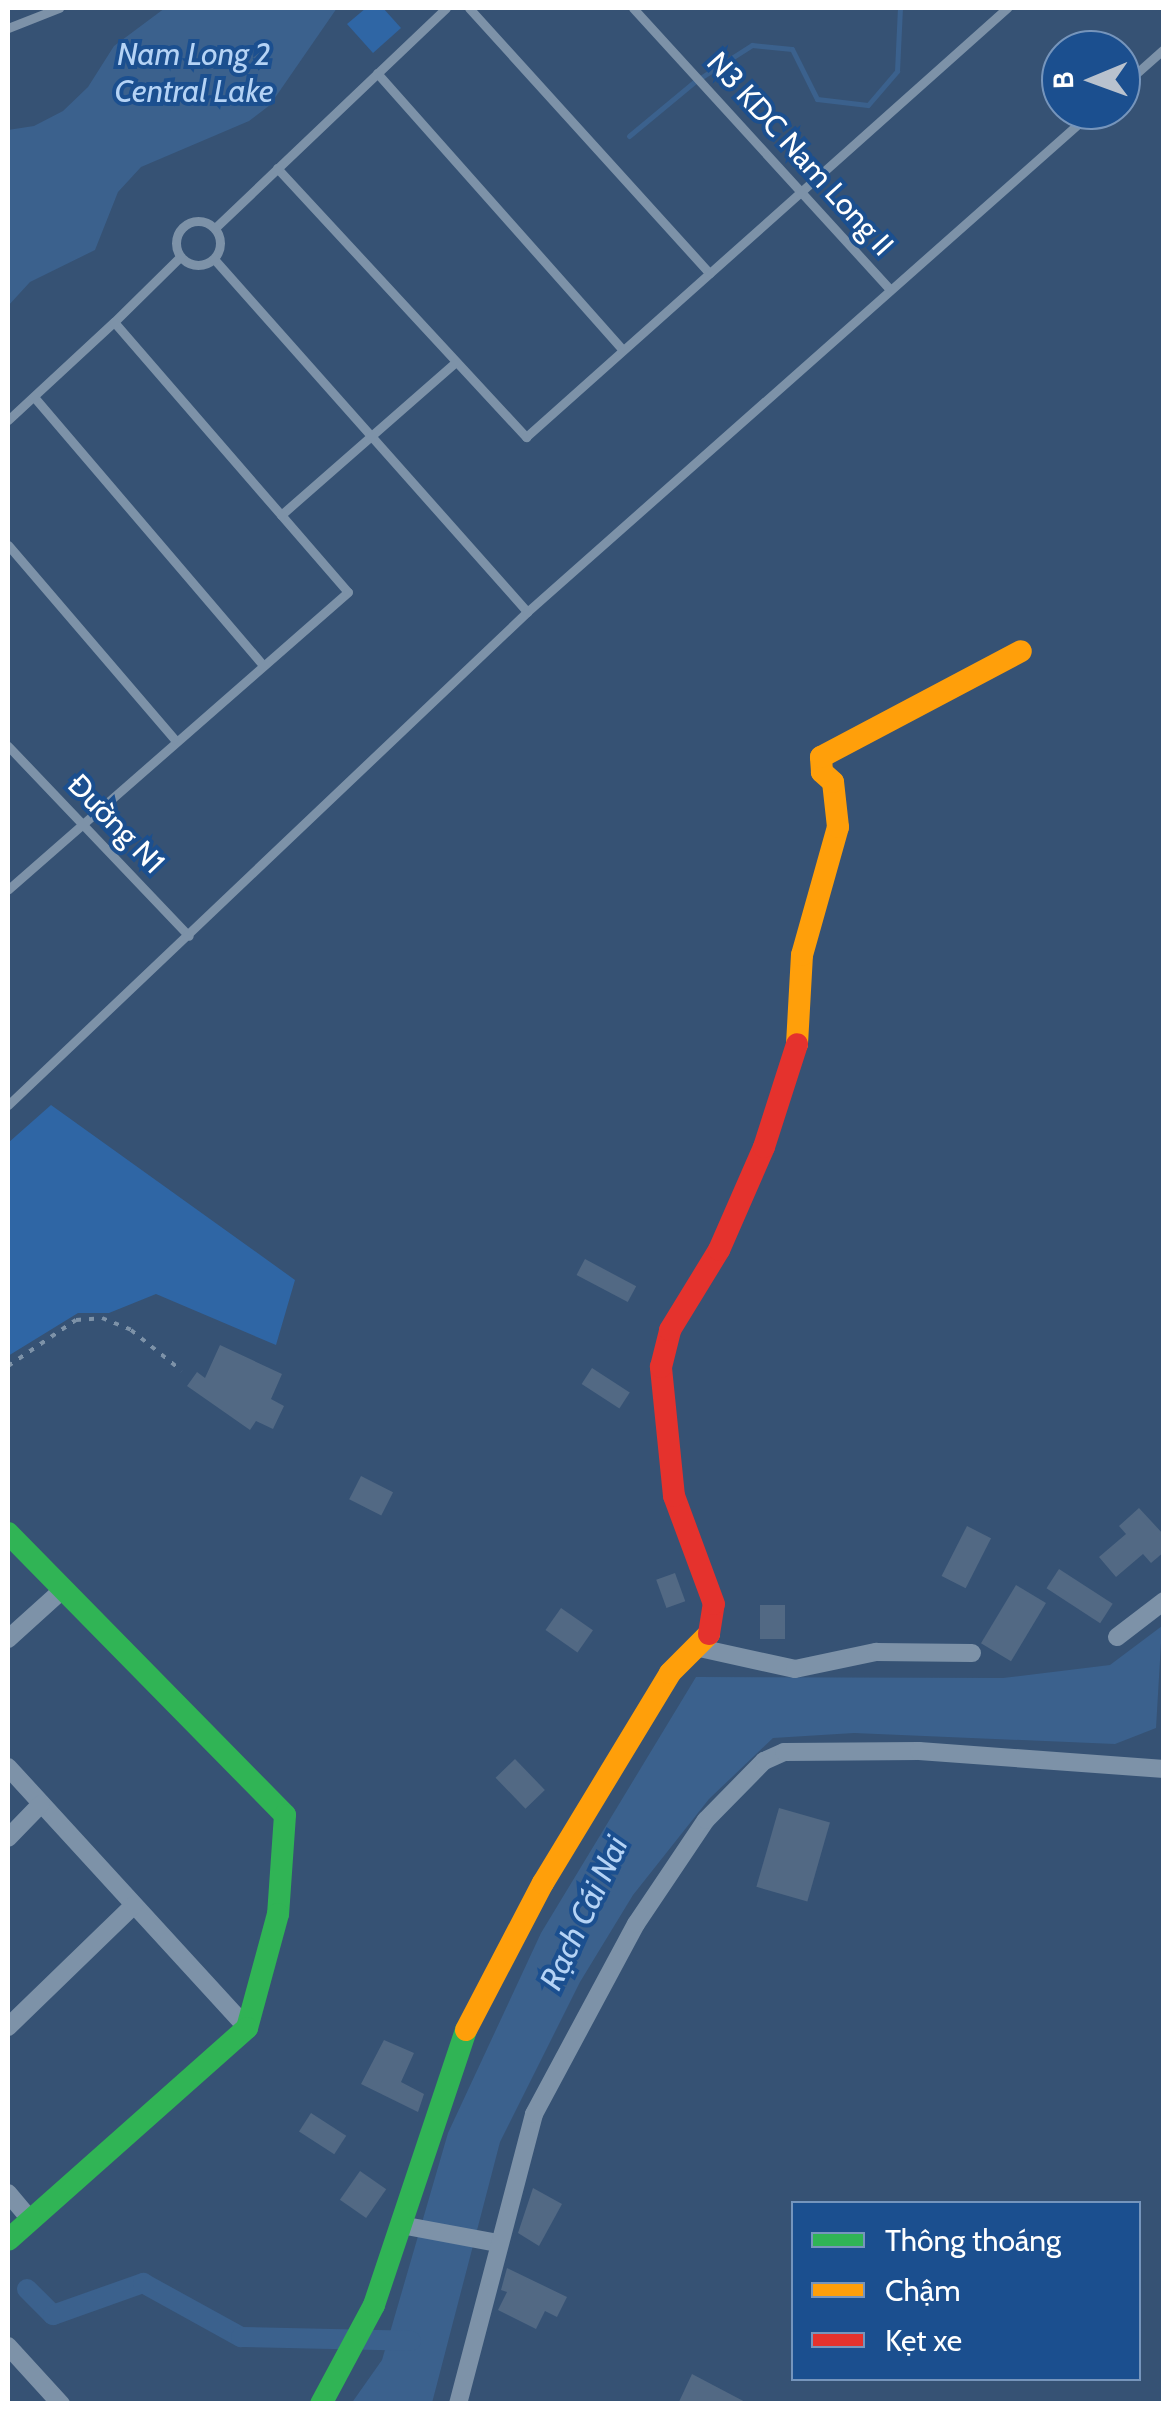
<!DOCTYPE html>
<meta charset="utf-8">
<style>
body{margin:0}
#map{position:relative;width:1171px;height:2411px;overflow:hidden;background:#365274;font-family:Cabin,sans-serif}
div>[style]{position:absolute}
.green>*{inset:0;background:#2f66a5}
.water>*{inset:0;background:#3b618d}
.stream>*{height:5px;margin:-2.5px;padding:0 2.5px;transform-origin:2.5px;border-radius:2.5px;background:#3b618d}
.canal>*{height:20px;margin:-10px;padding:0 10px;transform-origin:10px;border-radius:10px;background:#3b618d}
.building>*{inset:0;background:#526984;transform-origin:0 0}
.path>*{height:4px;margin-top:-2px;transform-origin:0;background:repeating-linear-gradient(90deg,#7d92a8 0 5px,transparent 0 13px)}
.lane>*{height:9px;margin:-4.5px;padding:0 4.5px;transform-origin:4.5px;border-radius:4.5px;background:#7d92a8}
.lane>.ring{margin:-4.5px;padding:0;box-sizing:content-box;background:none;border:9px solid #7d92a8;border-radius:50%}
.street>*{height:18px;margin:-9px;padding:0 9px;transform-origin:9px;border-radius:9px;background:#7d92a8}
.fast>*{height:22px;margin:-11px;padding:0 11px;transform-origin:11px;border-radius:11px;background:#30b455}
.slow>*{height:22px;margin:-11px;padding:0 11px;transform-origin:11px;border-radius:11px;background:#ff9f0a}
.jam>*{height:22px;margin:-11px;padding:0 11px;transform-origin:11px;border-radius:11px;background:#e5322d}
span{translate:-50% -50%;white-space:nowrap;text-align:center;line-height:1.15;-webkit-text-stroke:8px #1b4f8f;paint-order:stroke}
.street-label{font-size:30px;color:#fff}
.water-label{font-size:32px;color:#b5d3f5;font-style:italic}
.frame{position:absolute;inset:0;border:10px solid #fff;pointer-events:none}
.legend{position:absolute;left:791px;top:2201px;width:350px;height:180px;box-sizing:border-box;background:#1b4f8f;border:2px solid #7695bc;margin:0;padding:12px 18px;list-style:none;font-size:30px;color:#fff}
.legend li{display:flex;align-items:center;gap:20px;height:50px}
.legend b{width:50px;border:2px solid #7695bc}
.north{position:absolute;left:1041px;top:30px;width:100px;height:100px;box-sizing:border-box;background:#1b4f8f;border:2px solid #7695bc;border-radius:50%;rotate:269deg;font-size:28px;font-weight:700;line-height:40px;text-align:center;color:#fff}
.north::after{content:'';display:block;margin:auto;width:35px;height:45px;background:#b9c2ce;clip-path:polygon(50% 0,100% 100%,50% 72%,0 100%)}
</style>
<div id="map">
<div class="green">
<div style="clip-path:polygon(366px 8px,383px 8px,401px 28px,373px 53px,347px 24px)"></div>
<div style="clip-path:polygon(51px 1105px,295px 1280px,276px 1345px,156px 1294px,109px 1313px,78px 1313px,8px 1356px,8px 1143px)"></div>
</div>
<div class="water">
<div style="clip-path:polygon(165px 8px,337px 8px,270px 105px,249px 121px,141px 167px,118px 192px,95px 250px,30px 282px,8px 306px,8px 130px,34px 126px,63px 111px,88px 87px,114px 46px)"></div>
<div style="clip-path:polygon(1162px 1626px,1156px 1728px,1115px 1744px,854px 1733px,773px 1738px,709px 1799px,633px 1895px,580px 1982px,500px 2142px,432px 2403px,351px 2404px,382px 2360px,448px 2133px,541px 1933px,696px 1677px,1003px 1678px,1110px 1665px)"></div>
</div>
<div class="stream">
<div style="left:629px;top:136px;width:85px;rotate:-39.7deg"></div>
<div style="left:694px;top:82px;width:69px;rotate:-32.5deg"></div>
<div style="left:752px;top:45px;width:40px;rotate:5.7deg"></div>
<div style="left:792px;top:49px;width:56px;rotate:63.4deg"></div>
<div style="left:817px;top:99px;width:51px;rotate:6.7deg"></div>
<div style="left:868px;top:105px;width:45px;rotate:-49.5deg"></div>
<div style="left:897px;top:71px;width:63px;rotate:-87.3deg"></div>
</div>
<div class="canal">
<div style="left:27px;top:2289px;width:37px;rotate:45deg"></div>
<div style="left:53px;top:2315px;width:96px;rotate:-19.6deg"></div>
<div style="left:143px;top:2283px;width:112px;rotate:28.9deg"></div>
<div style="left:241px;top:2337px;width:170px;rotate:1.3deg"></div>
</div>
<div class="building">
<div style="left:585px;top:1259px;width:58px;height:18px;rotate:28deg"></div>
<div style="clip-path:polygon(220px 1345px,282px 1374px,271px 1399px,284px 1406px,273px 1429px,256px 1421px,250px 1430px,187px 1386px,197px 1372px,205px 1378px)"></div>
<div style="left:592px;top:1368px;width:45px;height:19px;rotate:33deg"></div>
<div style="left:361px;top:1476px;width:36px;height:26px;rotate:27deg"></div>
<div style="clip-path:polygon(1139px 1508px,1164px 1535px,1164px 1552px,1151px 1563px,1143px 1554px,1116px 1577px,1099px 1557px,1126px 1534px,1119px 1526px)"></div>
<div style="left:967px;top:1526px;width:27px;height:56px;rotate:27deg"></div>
<div style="left:1059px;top:1569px;width:64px;height:23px;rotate:33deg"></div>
<div style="left:675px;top:1573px;width:30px;height:20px;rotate:70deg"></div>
<div style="left:1016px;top:1585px;width:35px;height:68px;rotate:31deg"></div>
<div style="left:760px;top:1605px;width:25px;height:34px"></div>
<div style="left:561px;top:1608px;width:39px;height:27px;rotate:35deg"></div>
<div style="left:515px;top:1759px;width:43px;height:27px;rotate:46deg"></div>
<div style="left:779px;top:1808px;width:53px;height:82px;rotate:16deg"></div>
<div style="clip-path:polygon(384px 2040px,414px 2053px,401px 2082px,424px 2094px,418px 2112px,361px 2084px)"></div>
<div style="left:311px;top:2113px;width:42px;height:22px;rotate:33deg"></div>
<div style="left:360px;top:2171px;width:32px;height:35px;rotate:35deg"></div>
<div style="clip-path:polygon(533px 2188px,562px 2204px,539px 2246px,518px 2233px)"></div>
<div style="clip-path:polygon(507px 2268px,567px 2297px,557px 2317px,545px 2311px,536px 2329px,498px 2310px,507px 2292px,501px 2290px)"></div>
<div style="clip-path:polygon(692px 2374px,749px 2404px,678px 2404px)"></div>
</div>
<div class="path">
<div style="left:8px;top:1366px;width:82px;rotate:-34.1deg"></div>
<div style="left:76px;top:1320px;width:26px;rotate:-4deg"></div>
<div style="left:102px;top:1318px;width:31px;rotate:22deg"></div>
<div style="left:131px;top:1330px;width:65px;rotate:38.8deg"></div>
</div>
<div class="lane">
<div style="left:469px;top:8px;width:358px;rotate:47.8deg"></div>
<div style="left:633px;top:8px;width:381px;rotate:47.6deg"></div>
<div style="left:8px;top:28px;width:55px;rotate:-21.4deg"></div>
<div style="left:377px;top:73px;width:370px;rotate:48.4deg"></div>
<div style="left:1121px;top:87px;width:57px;rotate:-41.5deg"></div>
<div style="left:277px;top:168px;width:367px;rotate:47.2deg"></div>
<div style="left:526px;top:437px;width:645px;rotate:-41.73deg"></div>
<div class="ring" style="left:176px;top:221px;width:35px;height:35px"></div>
<div style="left:215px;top:228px;width:319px;rotate:-43.6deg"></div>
<div style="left:214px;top:259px;width:472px;rotate:48.4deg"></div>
<div style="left:114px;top:322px;width:93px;rotate:-44.6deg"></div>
<div style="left:34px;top:397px;width:350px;rotate:49.5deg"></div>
<div style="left:8px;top:420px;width:144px;rotate:-42.8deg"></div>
<div style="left:114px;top:322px;width:357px;rotate:49.1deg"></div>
<div style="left:348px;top:592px;width:452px;rotate:138.8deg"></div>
<div style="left:281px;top:515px;width:232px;rotate:-41.2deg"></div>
<div style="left:8px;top:545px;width:255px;rotate:49.4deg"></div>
<div style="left:8px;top:746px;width:262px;rotate:46.4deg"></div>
<div style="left:8px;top:1105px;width:716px;rotate:-43.53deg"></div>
<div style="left:527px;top:612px;width:757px;rotate:-41.52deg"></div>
</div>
<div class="street">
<div style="left:1117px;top:1637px;width:59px;rotate:-37.5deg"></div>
<div style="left:8px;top:1639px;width:70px;rotate:-42.1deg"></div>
<div style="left:695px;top:1647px;width:102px;rotate:12.4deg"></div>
<div style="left:795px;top:1669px;width:83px;rotate:-11.9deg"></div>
<div style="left:876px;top:1652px;width:96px;rotate:0.6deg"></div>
<div style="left:8px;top:1767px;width:354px;rotate:47.5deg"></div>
<div style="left:8px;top:1838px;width:47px;rotate:-45.9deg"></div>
<div style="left:8px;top:2027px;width:175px;rotate:-44.1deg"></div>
<div style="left:8px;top:2193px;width:33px;rotate:50deg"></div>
<div style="left:401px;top:2225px;width:99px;rotate:10.5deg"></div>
<div style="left:8px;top:2346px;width:79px;rotate:47.6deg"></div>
<div style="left:458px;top:2404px;width:300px;rotate:-75.3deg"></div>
<div style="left:534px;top:2114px;width:216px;rotate:-61.8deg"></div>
<div style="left:636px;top:1924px;width:125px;rotate:-56.1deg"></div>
<div style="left:706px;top:1820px;width:83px;rotate:-45.5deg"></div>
<div style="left:764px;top:1761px;width:22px;rotate:-24deg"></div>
<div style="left:784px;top:1752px;width:135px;rotate:-0.4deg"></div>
<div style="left:919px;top:1751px;width:246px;rotate:4.2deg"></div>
</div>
<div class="fast">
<div style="left:8px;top:1533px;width:395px;rotate:45.5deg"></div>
<div style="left:285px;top:1815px;width:99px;rotate:94deg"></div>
<div style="left:278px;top:1914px;width:118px;rotate:105.2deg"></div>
<div style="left:247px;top:2028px;width:319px;rotate:138.4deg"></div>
<div style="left:321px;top:2404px;width:112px;rotate:-61.8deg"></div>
<div style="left:374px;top:2305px;width:290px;rotate:-71.5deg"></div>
</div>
<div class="slow">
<div style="left:797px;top:1044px;width:89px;rotate:-86.8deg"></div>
<div style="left:802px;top:955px;width:133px;rotate:-74.3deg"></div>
<div style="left:838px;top:827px;width:45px;rotate:-96.3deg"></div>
<div style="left:833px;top:782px;width:15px;rotate:-138deg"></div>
<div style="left:822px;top:772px;width:15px;rotate:-94deg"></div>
<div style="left:821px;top:757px;width:226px;rotate:-27.9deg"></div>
<div style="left:466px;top:2030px;width:166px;rotate:-62.4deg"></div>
<div style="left:543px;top:1883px;width:245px;rotate:-58.8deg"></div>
<div style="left:670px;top:1673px;width:55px;rotate:-45deg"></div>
</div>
<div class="jam">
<div style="left:709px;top:1634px;width:30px;rotate:-81deg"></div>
<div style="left:714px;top:1604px;width:115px;rotate:-110.3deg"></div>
<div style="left:674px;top:1496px;width:130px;rotate:-95.8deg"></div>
<div style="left:661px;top:1367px;width:38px;rotate:-76deg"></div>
<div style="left:670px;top:1330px;width:94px;rotate:-58.5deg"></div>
<div style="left:719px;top:1250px;width:112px;rotate:-66.4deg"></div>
<div style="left:764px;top:1147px;width:108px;rotate:-72.2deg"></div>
</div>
<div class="street-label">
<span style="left:800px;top:154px;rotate:48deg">N3 KDC Nam Long II</span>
<span style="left:116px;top:824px;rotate:46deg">Đường N1</span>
</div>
<div class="water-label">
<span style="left:194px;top:73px">Nam Long 2<br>Central Lake</span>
<span style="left:584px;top:1913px;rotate:-65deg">Rạch Cái Nai</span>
</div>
<div class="frame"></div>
<ul class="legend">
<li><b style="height:12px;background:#30b455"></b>Thông thoáng</li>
<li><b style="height:12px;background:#ff9f0a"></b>Chậm</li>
<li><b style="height:12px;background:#e5322d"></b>Kẹt xe</li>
</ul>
<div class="north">B</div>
</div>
